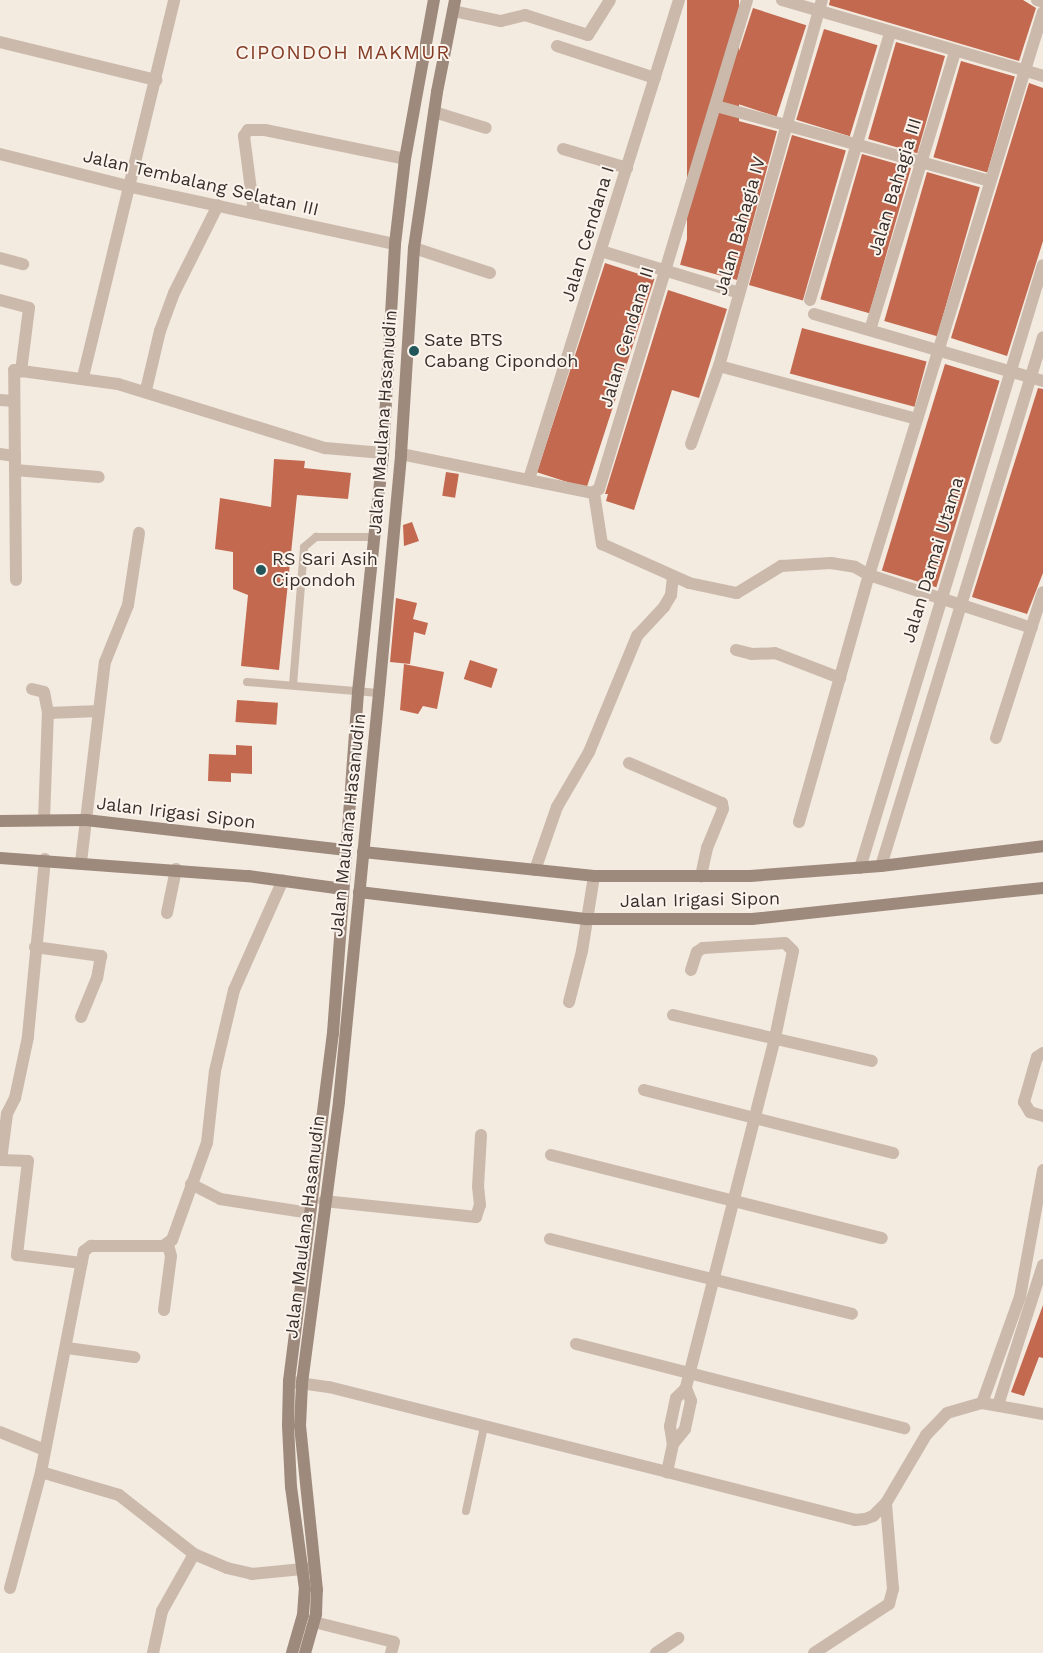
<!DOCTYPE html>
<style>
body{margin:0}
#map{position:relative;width:1043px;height:1653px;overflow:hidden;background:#f3eae0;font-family:"Work Sans",sans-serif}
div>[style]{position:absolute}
.building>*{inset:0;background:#c2694f;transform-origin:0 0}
.lane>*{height:8px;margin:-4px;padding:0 4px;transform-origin:4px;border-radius:4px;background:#cbbaac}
.street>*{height:12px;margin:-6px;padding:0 6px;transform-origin:6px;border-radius:6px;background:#cbbaac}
.secondary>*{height:12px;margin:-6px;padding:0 6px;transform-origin:6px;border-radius:6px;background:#9e897d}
.dots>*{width:14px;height:14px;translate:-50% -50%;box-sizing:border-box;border:2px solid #faf4ed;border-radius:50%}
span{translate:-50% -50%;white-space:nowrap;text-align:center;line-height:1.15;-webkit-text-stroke:4px #faf4ed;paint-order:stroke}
.street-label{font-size:18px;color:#392f2b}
.poi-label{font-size:18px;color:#392f2b}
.left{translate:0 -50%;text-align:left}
.quarter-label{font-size:20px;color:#853c26;letter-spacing:1px}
</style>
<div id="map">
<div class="building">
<div style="left:687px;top:0;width:52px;height:246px"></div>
<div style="clip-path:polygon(830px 0,1023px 0,1036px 8px,1019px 61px,829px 5px)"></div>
<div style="left:753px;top:8px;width:56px;height:96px;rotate:18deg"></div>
<div style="left:824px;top:29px;width:56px;height:95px;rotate:17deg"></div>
<div style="left:896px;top:42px;width:51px;height:101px;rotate:16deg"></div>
<div style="left:961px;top:61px;width:56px;height:100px;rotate:16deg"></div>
<div style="clip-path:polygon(1029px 83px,1043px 88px,1043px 241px,1007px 356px,951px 338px)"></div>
<div style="left:720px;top:116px;width:59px;height:154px;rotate:15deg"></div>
<div style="left:792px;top:135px;width:56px;height:156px;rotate:16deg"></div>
<div style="left:862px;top:154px;width:51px;height:151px;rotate:16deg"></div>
<div style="left:927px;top:172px;width:55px;height:155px;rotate:16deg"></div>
<div style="left:605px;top:263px;width:52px;height:220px;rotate:18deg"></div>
<div style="clip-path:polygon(668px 290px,727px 309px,699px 398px,672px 390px,634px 510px,606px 501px,608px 494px,605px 494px)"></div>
<div style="left:802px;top:328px;width:129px;height:47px;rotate:15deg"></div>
<div style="left:945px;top:364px;width:57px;height:216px;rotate:17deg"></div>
<div style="clip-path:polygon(1038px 388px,1043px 389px,1043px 573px,1027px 614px,972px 597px)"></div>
<div style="clip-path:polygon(274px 459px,305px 461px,304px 468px,351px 473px,348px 499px,297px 495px,279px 670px,241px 666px,248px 595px,233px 589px,233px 552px,215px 549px,220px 498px,271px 507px)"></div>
<div style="left:446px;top:472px;width:13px;height:24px;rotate:9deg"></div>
<div style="clip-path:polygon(412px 522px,419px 541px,404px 546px,403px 525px)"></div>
<div style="clip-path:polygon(396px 598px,417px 603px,413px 619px,428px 623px,425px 635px,414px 632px,410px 664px,390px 662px)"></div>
<div style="left:470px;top:660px;width:29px;height:20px;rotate:18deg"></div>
<div style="clip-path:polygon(404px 664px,444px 672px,437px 709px,423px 706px,418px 714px,400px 710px)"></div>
<div style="left:237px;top:700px;width:41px;height:22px;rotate:4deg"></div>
<div style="clip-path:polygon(236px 745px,252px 746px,252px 774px,231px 773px,231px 782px,208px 781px,209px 754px,236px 755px)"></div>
<div style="clip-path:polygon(1043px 1305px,1043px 1358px,1039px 1357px,1024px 1396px,1011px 1392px)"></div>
</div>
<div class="lane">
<div style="left:247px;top:682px;width:132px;rotate:4.8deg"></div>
<div style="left:293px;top:685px;width:138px;rotate:-85.4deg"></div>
<div style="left:304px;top:547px;width:16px;rotate:-40deg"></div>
<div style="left:316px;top:537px;width:58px"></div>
<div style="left:466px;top:1511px;width:86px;rotate:-77.9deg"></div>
</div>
<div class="street">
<div style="left:782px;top:0;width:272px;rotate:16.2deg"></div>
<div style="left:1037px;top:0;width:6px;rotate:18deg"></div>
<div style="left:453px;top:11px;width:49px;rotate:11.8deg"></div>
<div style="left:501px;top:21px;width:25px;rotate:-14deg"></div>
<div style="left:525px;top:15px;width:66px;rotate:17.6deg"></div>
<div style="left:588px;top:35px;width:41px;rotate:-57.8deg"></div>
<div style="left:0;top:42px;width:161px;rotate:13.7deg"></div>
<div style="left:557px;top:46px;width:103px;rotate:18.1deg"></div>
<div style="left:716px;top:106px;width:284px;rotate:15.3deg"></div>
<div style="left:434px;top:112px;width:54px;rotate:17.1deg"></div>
<div style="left:563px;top:149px;width:67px;rotate:16.5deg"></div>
<div style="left:0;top:154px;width:135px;rotate:14.1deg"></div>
<div style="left:131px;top:187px;width:270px;rotate:12.2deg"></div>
<div style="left:254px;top:213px;width:78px;rotate:-97.4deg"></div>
<div style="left:244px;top:136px;width:7px;rotate:-56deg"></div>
<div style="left:248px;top:130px;width:17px"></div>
<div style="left:265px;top:130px;width:143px;rotate:11.7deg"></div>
<div style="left:414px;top:248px;width:80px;rotate:18.2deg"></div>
<div style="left:601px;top:251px;width:144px;rotate:16.9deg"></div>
<div style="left:0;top:258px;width:24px;rotate:15deg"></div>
<div style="left:0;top:300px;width:30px;rotate:15deg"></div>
<div style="left:29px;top:308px;width:64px;rotate:97.2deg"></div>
<div style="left:810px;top:300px;width:279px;rotate:-73.3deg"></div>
<div style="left:814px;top:314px;width:239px;rotate:16.3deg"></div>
<div style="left:870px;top:330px;width:291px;rotate:-73deg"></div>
<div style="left:719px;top:366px;width:205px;rotate:15deg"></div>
<div style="left:83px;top:377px;width:388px;rotate:-76.4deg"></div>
<div style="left:146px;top:390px;width:61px;rotate:-76.7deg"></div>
<div style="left:160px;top:331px;width:40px;rotate:-69.8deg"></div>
<div style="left:174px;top:293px;width:98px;rotate:-63.4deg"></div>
<div style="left:0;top:400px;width:14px;rotate:4deg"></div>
<div style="left:691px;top:444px;width:83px;rotate:-70.3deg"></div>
<div style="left:719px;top:366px;width:380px;rotate:-74.3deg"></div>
<div style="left:0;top:454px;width:15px;rotate:8deg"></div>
<div style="left:401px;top:454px;width:195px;rotate:11.5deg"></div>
<div style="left:592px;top:493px;width:8px;rotate:-30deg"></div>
<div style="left:599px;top:489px;width:511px;rotate:-73.16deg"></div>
<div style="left:15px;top:470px;width:84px;rotate:4.8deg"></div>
<div style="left:529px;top:479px;width:502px;rotate:-72.61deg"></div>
<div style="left:594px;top:493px;width:52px;rotate:81.1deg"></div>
<div style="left:602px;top:544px;width:95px;rotate:24.1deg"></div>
<div style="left:689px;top:583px;width:49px;rotate:11.8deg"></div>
<div style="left:737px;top:593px;width:52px;rotate:-31.5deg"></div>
<div style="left:781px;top:566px;width:50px;rotate:-3.4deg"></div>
<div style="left:831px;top:563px;width:24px;rotate:9deg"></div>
<div style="left:855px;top:567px;width:16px;rotate:30deg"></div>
<div style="left:869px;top:575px;width:171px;rotate:18deg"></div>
<div style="left:16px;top:580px;width:210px;rotate:-90.5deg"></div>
<div style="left:14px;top:370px;width:105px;rotate:7.7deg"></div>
<div style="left:118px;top:384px;width:217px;rotate:17.2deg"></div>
<div style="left:325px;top:448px;width:58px;rotate:4.9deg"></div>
<div style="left:736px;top:650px;width:16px;rotate:14deg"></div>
<div style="left:752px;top:654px;width:23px;rotate:-2deg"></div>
<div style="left:775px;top:653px;width:70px;rotate:21deg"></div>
<div style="left:32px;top:689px;width:12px;rotate:14deg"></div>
<div style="left:44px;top:692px;width:21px;rotate:79deg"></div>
<div style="left:996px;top:738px;width:153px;rotate:-72.2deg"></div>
<div style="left:629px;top:763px;width:101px;rotate:23.3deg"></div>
<div style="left:722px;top:803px;width:6px;rotate:81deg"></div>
<div style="left:723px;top:809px;width:42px;rotate:112.3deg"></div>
<div style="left:707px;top:848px;width:29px;rotate:102deg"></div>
<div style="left:44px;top:820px;width:107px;rotate:-87.9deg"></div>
<div style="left:48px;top:713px;width:51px;rotate:-2.2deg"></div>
<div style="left:799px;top:822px;width:257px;rotate:-74.2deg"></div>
<div style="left:869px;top:575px;width:589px;rotate:-72.83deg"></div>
<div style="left:45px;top:859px;width:179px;rotate:95.5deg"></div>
<div style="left:28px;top:1037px;width:62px;rotate:102deg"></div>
<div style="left:15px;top:1098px;width:18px;rotate:117deg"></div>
<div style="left:7px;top:1114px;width:46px;rotate:97.4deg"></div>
<div style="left:1px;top:1160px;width:27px;rotate:2deg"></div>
<div style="left:28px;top:1161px;width:95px;rotate:96.7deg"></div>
<div style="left:17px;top:1255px;width:65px;rotate:7deg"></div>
<div style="left:81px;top:862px;width:201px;rotate:-83.2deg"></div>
<div style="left:105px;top:662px;width:61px;rotate:-68deg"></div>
<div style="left:128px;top:605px;width:73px;rotate:-81.3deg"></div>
<div style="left:881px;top:866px;width:553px;rotate:-72.97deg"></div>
<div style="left:860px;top:868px;width:630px;rotate:-73.12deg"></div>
<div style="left:535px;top:870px;width:67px;rotate:-70.8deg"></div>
<div style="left:557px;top:807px;width:64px;rotate:-59.8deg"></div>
<div style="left:589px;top:752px;width:126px;rotate:-67.5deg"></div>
<div style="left:637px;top:636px;width:40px;rotate:-47deg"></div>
<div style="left:664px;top:607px;width:14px;rotate:-60deg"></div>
<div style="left:671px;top:595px;width:18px;rotate:-84deg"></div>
<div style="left:167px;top:913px;width:45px;rotate:-78.4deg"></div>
<div style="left:35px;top:947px;width:67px;rotate:7.8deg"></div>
<div style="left:101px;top:956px;width:22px;rotate:100deg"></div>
<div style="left:97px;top:978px;width:42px;rotate:112.3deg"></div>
<div style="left:691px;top:970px;width:19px;rotate:-72deg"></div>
<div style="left:697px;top:952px;width:7px;rotate:-34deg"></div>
<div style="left:703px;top:948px;width:82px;rotate:-3.5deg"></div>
<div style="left:785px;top:943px;width:11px;rotate:45deg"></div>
<div style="left:793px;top:951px;width:89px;rotate:101.7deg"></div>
<div style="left:775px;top:1038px;width:361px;rotate:104.3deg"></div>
<div style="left:686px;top:1388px;width:14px;rotate:135deg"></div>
<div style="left:676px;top:1398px;width:29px;rotate:102deg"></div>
<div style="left:670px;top:1426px;width:18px;rotate:81deg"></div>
<div style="left:673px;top:1444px;width:29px;rotate:102deg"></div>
<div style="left:667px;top:1472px;width:194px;rotate:14.3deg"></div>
<div style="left:855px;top:1520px;width:10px;rotate:-6deg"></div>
<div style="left:865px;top:1519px;width:9px;rotate:-21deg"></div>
<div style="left:873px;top:1516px;width:18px;rotate:-45deg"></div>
<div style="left:886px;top:1503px;width:79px;rotate:-59.5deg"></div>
<div style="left:926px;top:1435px;width:30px;rotate:-46deg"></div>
<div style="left:947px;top:1413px;width:36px;rotate:-16deg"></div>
<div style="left:982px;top:1403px;width:62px;rotate:10.2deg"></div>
<div style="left:569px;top:1002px;width:53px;rotate:-75.7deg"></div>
<div style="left:582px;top:951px;width:76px;rotate:-80.9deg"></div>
<div style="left:673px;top:1015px;width:204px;rotate:13deg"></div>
<div style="left:1043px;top:1053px;width:7px;rotate:146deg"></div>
<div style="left:1037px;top:1057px;width:47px;rotate:106.1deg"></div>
<div style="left:1024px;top:1102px;width:12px;rotate:59deg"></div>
<div style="left:1030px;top:1112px;width:14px;rotate:17deg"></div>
<div style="left:644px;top:1090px;width:257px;rotate:14.2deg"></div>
<div style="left:551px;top:1155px;width:341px;rotate:14.1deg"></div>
<div style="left:191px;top:1184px;width:33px;rotate:27deg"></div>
<div style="left:220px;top:1199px;width:90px;rotate:8.9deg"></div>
<div style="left:324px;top:1201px;width:153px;rotate:6deg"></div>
<div style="left:476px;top:1217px;width:13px;rotate:-72deg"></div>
<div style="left:480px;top:1205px;width:18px;rotate:-96deg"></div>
<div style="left:478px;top:1187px;width:52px;rotate:-86.7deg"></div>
<div style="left:550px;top:1239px;width:311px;rotate:13.9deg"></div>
<div style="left:164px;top:1310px;width:54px;rotate:-82.6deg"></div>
<div style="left:171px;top:1256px;width:11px;rotate:-105deg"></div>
<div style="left:576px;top:1344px;width:339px;rotate:14.4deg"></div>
<div style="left:67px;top:1348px;width:68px;rotate:7.7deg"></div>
<div style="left:292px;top:1382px;width:37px;rotate:8deg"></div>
<div style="left:329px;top:1387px;width:349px;rotate:14.1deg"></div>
<div style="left:982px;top:1403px;width:113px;rotate:-70.3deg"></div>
<div style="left:1020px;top:1297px;width:129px;rotate:-79.7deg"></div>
<div style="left:998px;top:1405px;width:147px;rotate:-72.2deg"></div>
<div style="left:0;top:1432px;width:48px;rotate:21.8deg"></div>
<div style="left:673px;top:1444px;width:19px;rotate:-51deg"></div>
<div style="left:685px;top:1429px;width:29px;rotate:-78deg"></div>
<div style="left:691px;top:1401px;width:14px;rotate:-111deg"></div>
<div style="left:41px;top:1472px;width:81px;rotate:16.4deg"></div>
<div style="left:119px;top:1495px;width:95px;rotate:38.2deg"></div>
<div style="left:194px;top:1554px;width:36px;rotate:23deg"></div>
<div style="left:227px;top:1568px;width:26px;rotate:13deg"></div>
<div style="left:252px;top:1574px;width:61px;rotate:-5.6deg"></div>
<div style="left:10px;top:1588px;width:120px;rotate:-75deg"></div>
<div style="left:41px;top:1472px;width:225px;rotate:-79deg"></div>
<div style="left:84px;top:1251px;width:9px;rotate:-36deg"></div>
<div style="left:91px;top:1246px;width:72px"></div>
<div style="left:163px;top:1246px;width:11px;rotate:-34deg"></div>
<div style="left:172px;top:1240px;width:103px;rotate:-70.2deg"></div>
<div style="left:207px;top:1143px;width:72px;rotate:-83.7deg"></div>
<div style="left:215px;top:1071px;width:83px;rotate:-76.8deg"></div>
<div style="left:234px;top:990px;width:120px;rotate:-66deg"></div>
<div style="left:314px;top:1622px;width:82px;rotate:14deg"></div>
<div style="left:394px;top:1642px;width:11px;rotate:105deg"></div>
<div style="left:153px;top:1653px;width:43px;rotate:-77.9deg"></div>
<div style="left:162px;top:1611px;width:65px;rotate:-60.7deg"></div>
<div style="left:656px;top:1653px;width:27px;rotate:-34deg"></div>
<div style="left:814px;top:1653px;width:90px;rotate:-33.2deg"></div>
<div style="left:889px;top:1604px;width:16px;rotate:-75deg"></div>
<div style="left:893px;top:1589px;width:86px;rotate:-94.7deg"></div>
</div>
<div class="secondary">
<div style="left:0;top:821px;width:86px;rotate:-0.7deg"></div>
<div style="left:86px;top:820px;width:262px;rotate:6.6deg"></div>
<div style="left:363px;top:852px;width:232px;rotate:5.9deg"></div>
<div style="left:594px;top:876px;width:156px"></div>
<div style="left:750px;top:876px;width:131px;rotate:-4.4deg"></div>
<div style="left:881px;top:866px;width:163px;rotate:-7deg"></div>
<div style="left:0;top:858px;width:249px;rotate:4.2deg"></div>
<div style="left:248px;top:876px;width:96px;rotate:7.8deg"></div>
<div style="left:359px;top:892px;width:230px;rotate:6.8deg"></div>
<div style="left:587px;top:919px;width:165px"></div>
<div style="left:752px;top:919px;width:293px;rotate:-6.1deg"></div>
<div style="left:292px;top:1653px;width:40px;rotate:-74deg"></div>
<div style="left:303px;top:1615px;width:26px;rotate:-86deg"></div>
<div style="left:305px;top:1589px;width:103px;rotate:-97.8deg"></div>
<div style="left:291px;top:1487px;width:62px;rotate:-92.8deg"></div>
<div style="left:288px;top:1425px;width:44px;rotate:-88.7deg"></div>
<div style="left:289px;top:1381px;width:351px;rotate:-82.8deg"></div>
<div style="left:333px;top:1033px;width:342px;rotate:-85.8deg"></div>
<div style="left:358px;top:692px;width:240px;rotate:-84deg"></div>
<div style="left:383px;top:453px;width:209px;rotate:-86.7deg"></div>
<div style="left:395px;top:244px;width:86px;rotate:-83.3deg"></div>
<div style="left:405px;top:159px;width:162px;rotate:-79.7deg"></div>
<div style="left:305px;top:1653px;width:41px;rotate:-74.2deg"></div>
<div style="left:316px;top:1614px;width:24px;rotate:-88deg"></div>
<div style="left:317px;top:1590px;width:165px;rotate:-95.9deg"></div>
<div style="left:300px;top:1426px;width:43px;rotate:-87.3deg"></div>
<div style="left:302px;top:1383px;width:284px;rotate:-82.5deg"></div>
<div style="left:339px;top:1101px;width:410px;rotate:-84.4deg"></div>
<div style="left:379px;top:693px;width:240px;rotate:-84.7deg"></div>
<div style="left:401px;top:454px;width:206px;rotate:-86.4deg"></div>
<div style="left:414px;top:248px;width:158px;rotate:-81.6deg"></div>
<div style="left:437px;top:92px;width:94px;rotate:-78.9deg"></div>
</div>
<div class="dots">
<div style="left:414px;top:351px;background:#21575a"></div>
<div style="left:261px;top:570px;background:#21575a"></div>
</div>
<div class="street-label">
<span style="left:201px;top:183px;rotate:13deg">Jalan Tembalang Selatan III</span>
<span style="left:895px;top:187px;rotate:-73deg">Jalan Bahagia III</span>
<span style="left:740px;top:226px;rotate:-74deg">Jalan Bahagia IV</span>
<span style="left:588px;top:234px;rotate:-73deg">Jalan Cendana I</span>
<span style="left:627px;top:337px;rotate:-73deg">Jalan Cendana II</span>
<span style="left:383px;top:422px;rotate:-86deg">Jalan Maulana Hasanudin</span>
<span style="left:933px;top:560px;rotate:-73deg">Jalan Damai Utama</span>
<span style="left:176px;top:813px;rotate:7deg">Jalan Irigasi Sipon</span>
<span style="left:348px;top:825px;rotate:-84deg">Jalan Maulana Hasanudin</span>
<span style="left:700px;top:900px;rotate:-1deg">Jalan Irigasi Sipon</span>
<span style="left:305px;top:1227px;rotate:-83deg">Jalan Maulana Hasanudin</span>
</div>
<div class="poi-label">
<span class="left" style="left:424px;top:351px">Sate BTS<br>Cabang Cipondoh</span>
<span class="left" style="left:272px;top:570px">RS Sari Asih<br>Cipondoh</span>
</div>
<div class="quarter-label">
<span style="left:343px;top:52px">CIPONDOH MAKMUR</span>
</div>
</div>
